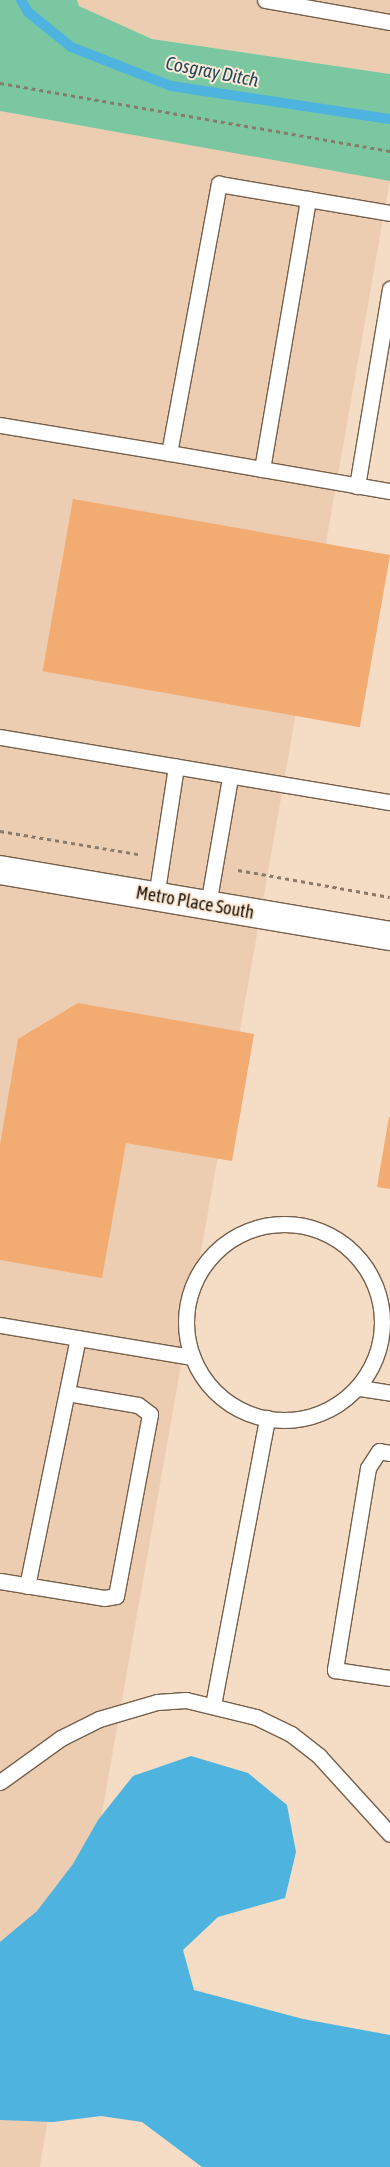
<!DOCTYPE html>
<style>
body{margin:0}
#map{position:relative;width:390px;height:2167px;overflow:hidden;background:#f4dcc5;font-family:"Asap Condensed",sans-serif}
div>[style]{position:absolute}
.built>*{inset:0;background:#eccdb1;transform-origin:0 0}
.green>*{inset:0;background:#7ac7a2}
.water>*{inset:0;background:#4eb3de}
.stream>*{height:10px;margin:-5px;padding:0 5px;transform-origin:5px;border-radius:5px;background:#4eb3de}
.building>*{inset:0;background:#f2ab71;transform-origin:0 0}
.path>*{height:3px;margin-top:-1.5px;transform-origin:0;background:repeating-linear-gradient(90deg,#8a7a6a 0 4px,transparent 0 8px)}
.roads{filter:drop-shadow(1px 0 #75604c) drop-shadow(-1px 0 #75604c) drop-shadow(0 1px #75604c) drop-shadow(0 -1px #75604c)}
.service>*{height:15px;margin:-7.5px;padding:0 7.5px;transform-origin:7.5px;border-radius:7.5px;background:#fff}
.service>.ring{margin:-7.5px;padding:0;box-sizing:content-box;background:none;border:15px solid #fff;border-radius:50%}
.minor>*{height:28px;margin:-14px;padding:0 14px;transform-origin:14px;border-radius:14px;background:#fff}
span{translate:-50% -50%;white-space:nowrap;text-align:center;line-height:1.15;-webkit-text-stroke:4px #feead7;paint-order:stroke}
.street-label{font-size:18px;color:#1a120a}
.water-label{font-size:19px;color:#1f4a5d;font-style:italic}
</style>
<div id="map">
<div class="built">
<div style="clip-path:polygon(77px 0,390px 0,390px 74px,152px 39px,79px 6px)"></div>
<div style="left:0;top:111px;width:396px;height:2056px;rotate:10deg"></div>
</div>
<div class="green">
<div style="clip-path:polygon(0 0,77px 0,79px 6px,152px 39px,390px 74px,390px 181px,0 111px)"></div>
</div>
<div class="water">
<div style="clip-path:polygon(191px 1756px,248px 1773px,287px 1805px,296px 1852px,285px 1898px,218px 1917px,183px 1950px,194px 1990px,303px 2019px,390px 2035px,390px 2167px,202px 2167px,142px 2122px,101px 2116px,53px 2122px,0 2120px,0 1942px,37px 1911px,73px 1864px,98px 1820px,133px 1776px)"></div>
</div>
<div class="stream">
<div style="left:21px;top:0;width:14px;rotate:60deg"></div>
<div style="left:28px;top:12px;width:55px;rotate:39.1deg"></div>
<div style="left:71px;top:47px;width:107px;rotate:21.3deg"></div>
<div style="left:171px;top:86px;width:221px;rotate:8.6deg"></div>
</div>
<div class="building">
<div style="left:73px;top:499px;width:322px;height:175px;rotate:10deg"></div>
<div style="clip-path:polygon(78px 1003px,254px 1034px,232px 1161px,126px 1143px,102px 1278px,0 1260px,0 1145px,18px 1039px)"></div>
<div style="clip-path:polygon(389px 1117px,390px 1117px,390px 1189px,377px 1187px)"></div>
</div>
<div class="path">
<div style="left:0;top:83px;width:396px;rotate:9.9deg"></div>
<div style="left:0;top:831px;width:140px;rotate:9.5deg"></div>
<div style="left:238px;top:870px;width:154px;rotate:10.1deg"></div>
</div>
<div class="roads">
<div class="service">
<div style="left:265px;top:0;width:127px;rotate:10deg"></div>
<div style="left:0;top:425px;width:171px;rotate:9.4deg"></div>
<div style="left:169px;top:453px;width:274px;rotate:-79.5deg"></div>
<div style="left:219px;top:184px;width:173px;rotate:9.6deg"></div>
<div style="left:169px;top:453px;width:224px;rotate:9.8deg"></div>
<div style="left:262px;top:469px;width:274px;rotate:-80.3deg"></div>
<div style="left:357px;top:486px;width:200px;rotate:-80.5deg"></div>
<div style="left:0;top:737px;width:395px;rotate:9.5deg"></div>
<div style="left:156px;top:897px;width:132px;rotate:-81.3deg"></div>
<div style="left:208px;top:905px;width:130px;rotate:-80.2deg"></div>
<div class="ring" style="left:186px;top:1224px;width:181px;height:181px"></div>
<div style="left:0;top:1325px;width:195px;rotate:9.5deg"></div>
<div style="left:360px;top:1388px;width:30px;rotate:9deg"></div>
<div style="left:390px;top:1453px;width:11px;rotate:-170deg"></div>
<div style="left:379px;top:1451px;width:20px;rotate:123deg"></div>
<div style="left:368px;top:1468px;width:205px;rotate:99.3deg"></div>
<div style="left:335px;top:1670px;width:56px;rotate:8.3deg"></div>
<div style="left:0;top:1581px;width:105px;rotate:9.3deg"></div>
<div style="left:104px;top:1598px;width:12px;rotate:-9deg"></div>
<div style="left:116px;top:1596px;width:185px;rotate:-79.4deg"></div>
<div style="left:150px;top:1414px;width:15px;rotate:-143deg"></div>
<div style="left:138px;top:1405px;width:72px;rotate:-170.4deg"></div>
<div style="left:27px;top:1586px;width:253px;rotate:-78.4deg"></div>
<div style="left:213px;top:1705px;width:292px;rotate:-79.3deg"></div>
<div style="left:0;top:1782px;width:75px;rotate:-35.8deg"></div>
<div style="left:61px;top:1738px;width:42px;rotate:-26.6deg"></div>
<div style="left:99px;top:1719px;width:60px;rotate:-16.3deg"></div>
<div style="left:157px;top:1702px;width:29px;rotate:-4deg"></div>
<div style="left:186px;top:1700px;width:72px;rotate:13.7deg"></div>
<div style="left:256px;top:1717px;width:39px;rotate:26deg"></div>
<div style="left:291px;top:1734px;width:36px;rotate:38deg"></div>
<div style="left:319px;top:1756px;width:105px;rotate:47.7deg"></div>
</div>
<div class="minor">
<div style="left:0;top:870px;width:396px;rotate:9.6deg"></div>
</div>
</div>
<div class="street-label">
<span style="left:195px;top:903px;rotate:10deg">Metro Place South</span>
</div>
<div class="water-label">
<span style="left:212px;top:72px;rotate:11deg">Cosgray Ditch</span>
</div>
</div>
